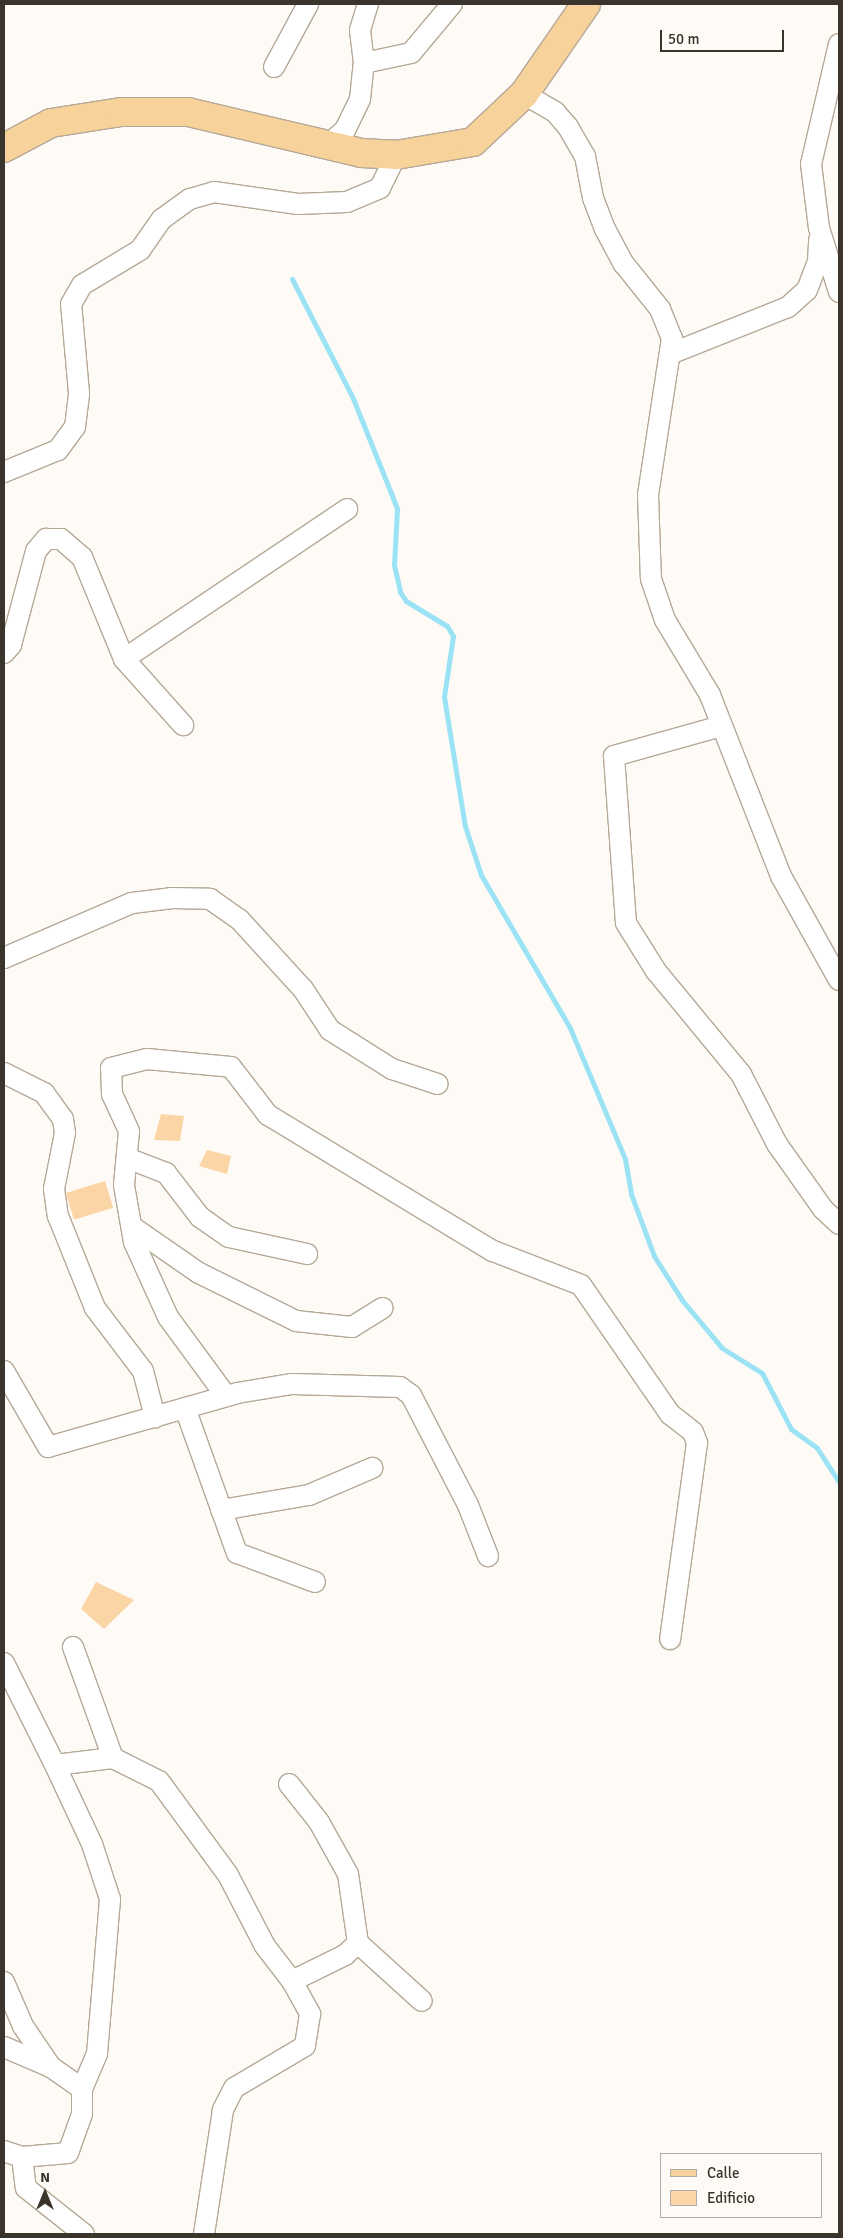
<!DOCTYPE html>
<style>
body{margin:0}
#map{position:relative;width:843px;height:2238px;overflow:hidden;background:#fefbf7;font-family:Signika,sans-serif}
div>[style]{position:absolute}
.stream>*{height:5px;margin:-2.5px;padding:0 2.5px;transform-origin:2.5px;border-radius:2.5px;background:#9be2f5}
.building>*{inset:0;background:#fcd5a6;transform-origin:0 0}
.roads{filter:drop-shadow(1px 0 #b6a897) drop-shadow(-1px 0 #b6a897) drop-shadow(0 1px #b6a897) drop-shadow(0 -1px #b6a897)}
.street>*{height:20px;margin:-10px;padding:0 10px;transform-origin:10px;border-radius:10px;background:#fff}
.primary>*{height:28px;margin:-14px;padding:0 14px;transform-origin:14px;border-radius:14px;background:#f8d29b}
span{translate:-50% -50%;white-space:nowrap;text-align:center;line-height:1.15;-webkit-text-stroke:4px #fefbf7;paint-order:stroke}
.frame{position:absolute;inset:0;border:5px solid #3a342d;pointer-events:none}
.legend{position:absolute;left:660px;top:2153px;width:162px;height:65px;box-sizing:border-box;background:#fefbf7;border:1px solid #b0aba6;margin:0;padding:6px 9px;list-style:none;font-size:15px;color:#3a342d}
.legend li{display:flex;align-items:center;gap:10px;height:25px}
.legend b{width:25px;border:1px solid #b0aba6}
.north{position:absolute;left:20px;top:2168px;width:50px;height:50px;-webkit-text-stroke:4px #fefbf7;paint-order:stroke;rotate:0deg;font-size:14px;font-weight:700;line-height:20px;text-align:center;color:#3a342d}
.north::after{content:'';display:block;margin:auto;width:18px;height:22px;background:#3a342d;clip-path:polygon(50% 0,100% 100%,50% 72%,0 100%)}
.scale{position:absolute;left:660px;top:30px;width:124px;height:22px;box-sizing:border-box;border:2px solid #3a342d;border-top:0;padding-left:6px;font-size:15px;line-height:18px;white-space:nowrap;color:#3a342d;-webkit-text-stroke:4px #fefbf7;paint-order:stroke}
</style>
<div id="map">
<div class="stream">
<div style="left:292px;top:279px;width:131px;rotate:62.9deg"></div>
<div style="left:352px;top:396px;width:105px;rotate:68.1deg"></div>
<div style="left:391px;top:493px;width:17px;rotate:69deg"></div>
<div style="left:397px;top:509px;width:56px;rotate:93.1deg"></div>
<div style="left:394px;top:565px;width:28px;rotate:77deg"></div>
<div style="left:400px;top:592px;width:11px;rotate:56deg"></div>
<div style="left:406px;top:601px;width:48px;rotate:31.4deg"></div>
<div style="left:447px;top:626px;width:12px;rotate:59deg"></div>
<div style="left:453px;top:636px;width:62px;rotate:98.4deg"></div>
<div style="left:444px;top:697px;width:131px;rotate:80.8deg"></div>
<div style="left:465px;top:826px;width:52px;rotate:71.9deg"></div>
<div style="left:481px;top:875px;width:177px;rotate:59.8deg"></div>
<div style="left:570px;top:1028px;width:142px;rotate:67.2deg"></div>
<div style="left:625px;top:1159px;width:36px;rotate:80deg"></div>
<div style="left:631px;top:1194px;width:66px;rotate:69.6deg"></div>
<div style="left:654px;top:1256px;width:52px;rotate:57.5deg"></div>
<div style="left:682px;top:1300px;width:62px;rotate:50.2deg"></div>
<div style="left:722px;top:1348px;width:47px;rotate:32deg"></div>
<div style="left:762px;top:1373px;width:63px;rotate:62.6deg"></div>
<div style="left:791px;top:1429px;width:32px;rotate:36deg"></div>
<div style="left:817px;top:1448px;width:40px;rotate:57.1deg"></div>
</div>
<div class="building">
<div style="clip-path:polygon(161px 1114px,184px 1116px,180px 1141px,154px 1140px)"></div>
<div style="clip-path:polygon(207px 1150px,231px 1156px,227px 1174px,199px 1166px)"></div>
<div style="left:105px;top:1181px;width:28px;height:41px;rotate:73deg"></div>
<div style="clip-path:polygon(96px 1582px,134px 1600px,104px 1629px,81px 1609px)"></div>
</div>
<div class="roads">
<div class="street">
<div style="left:839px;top:44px;width:123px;rotate:103.1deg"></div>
<div style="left:811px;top:164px;width:64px;rotate:82.9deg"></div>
<div style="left:819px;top:228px;width:67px;rotate:72.6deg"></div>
<div style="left:364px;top:63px;width:48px;rotate:-12deg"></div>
<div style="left:411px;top:53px;width:64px;rotate:-50.1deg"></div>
<div style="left:274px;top:67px;width:72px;rotate:-61.6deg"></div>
<div style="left:524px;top:94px;width:36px;rotate:30deg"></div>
<div style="left:555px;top:112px;width:20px;rotate:49deg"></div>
<div style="left:568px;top:127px;width:34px;rotate:60deg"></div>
<div style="left:585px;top:156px;width:43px;rotate:79.2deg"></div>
<div style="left:593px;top:198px;width:33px;rotate:69deg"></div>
<div style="left:605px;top:229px;width:40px;rotate:62deg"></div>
<div style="left:624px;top:264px;width:58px;rotate:51.3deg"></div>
<div style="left:660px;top:309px;width:31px;rotate:68deg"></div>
<div style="left:672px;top:338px;width:159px;rotate:98.7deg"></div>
<div style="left:648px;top:495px;width:84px;rotate:88deg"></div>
<div style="left:651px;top:579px;width:43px;rotate:71.1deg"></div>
<div style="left:665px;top:620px;width:87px;rotate:59deg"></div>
<div style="left:710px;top:695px;width:194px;rotate:68.6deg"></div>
<div style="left:781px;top:876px;width:119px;rotate:60.9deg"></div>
<div style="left:327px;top:146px;width:24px;rotate:-42deg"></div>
<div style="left:345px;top:130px;width:34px;rotate:-64deg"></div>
<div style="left:360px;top:99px;width:36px;rotate:-84deg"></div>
<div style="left:364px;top:63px;width:33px;rotate:-97deg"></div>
<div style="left:360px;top:30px;width:27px;rotate:-73deg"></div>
<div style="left:670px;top:354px;width:127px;rotate:-21.7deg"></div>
<div style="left:788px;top:307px;width:25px;rotate:-42deg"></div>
<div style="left:807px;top:290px;width:30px;rotate:-69deg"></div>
<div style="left:818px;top:262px;width:22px;rotate:-87deg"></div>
<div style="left:4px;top:472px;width:58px;rotate:-22.2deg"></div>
<div style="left:58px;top:450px;width:29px;rotate:-54deg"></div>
<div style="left:75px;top:427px;width:34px;rotate:-83deg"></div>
<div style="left:79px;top:393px;width:89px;rotate:-95.1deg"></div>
<div style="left:71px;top:304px;width:22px;rotate:-60deg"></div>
<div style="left:82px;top:285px;width:68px;rotate:-31.1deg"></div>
<div style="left:140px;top:250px;width:38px;rotate:-55deg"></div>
<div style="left:162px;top:219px;width:34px;rotate:-36deg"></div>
<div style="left:190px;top:199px;width:25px;rotate:-16deg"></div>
<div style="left:214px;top:192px;width:85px;rotate:8.1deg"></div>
<div style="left:298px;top:204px;width:49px;rotate:-2.3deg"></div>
<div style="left:347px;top:202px;width:36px;rotate:-23deg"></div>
<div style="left:380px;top:188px;width:37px;rotate:-64deg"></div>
<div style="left:4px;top:653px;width:11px;rotate:-49deg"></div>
<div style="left:11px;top:645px;width:97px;rotate:-75.1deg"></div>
<div style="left:36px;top:551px;width:16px;rotate:-50deg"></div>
<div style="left:46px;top:539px;width:15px"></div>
<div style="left:61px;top:539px;width:28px;rotate:41deg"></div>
<div style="left:82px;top:557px;width:110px;rotate:67.6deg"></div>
<div style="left:124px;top:659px;width:89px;rotate:48.2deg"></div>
<div style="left:124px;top:659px;width:269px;rotate:-33.9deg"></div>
<div style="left:721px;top:726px;width:111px;rotate:164.3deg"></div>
<div style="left:614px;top:756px;width:167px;rotate:85.9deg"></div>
<div style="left:626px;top:923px;width:57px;rotate:58deg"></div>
<div style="left:656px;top:971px;width:134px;rotate:50.5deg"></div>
<div style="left:741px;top:1074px;width:79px;rotate:62.8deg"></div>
<div style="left:777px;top:1144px;width:80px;rotate:54.7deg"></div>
<div style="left:823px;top:1209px;width:22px;rotate:43deg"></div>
<div style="left:4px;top:958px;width:139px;rotate:-23.3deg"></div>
<div style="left:132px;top:903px;width:39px;rotate:-7deg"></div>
<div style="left:171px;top:898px;width:39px;rotate:1deg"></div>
<div style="left:210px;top:899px;width:35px;rotate:35deg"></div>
<div style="left:239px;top:919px;width:95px;rotate:47.6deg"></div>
<div style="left:303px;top:989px;width:49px;rotate:56.6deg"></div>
<div style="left:330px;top:1030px;width:73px;rotate:32.2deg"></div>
<div style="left:392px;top:1069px;width:48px;rotate:18.1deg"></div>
<div style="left:4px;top:1073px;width:45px;rotate:26.6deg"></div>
<div style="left:44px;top:1093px;width:32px;rotate:54deg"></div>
<div style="left:63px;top:1119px;width:14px;rotate:82deg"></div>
<div style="left:65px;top:1133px;width:57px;rotate:101.1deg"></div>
<div style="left:54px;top:1189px;width:27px;rotate:82deg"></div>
<div style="left:58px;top:1216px;width:99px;rotate:68.1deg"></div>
<div style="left:95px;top:1308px;width:79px;rotate:52.7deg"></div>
<div style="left:143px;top:1371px;width:48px;rotate:75.4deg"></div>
<div style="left:127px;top:1158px;width:42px;rotate:21deg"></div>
<div style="left:166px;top:1173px;width:56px;rotate:52.3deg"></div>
<div style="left:200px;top:1217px;width:35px;rotate:35deg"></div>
<div style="left:229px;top:1237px;width:80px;rotate:12.3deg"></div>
<div style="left:131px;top:1226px;width:83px;rotate:34.7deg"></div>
<div style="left:199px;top:1273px;width:108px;rotate:26.3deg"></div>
<div style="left:296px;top:1321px;width:56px;rotate:6.1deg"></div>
<div style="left:352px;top:1327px;width:36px;rotate:-32deg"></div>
<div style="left:4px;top:1371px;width:88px;rotate:59.9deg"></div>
<div style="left:48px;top:1447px;width:197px;rotate:-15.9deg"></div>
<div style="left:237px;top:1393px;width:56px;rotate:-9.3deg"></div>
<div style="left:292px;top:1384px;width:108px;rotate:1.6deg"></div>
<div style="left:400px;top:1387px;width:14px;rotate:36deg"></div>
<div style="left:411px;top:1395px;width:124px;rotate:62.6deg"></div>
<div style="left:468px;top:1505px;width:55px;rotate:68.6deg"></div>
<div style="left:226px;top:1396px;width:98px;rotate:-126.3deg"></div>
<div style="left:168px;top:1317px;width:82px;rotate:-114.4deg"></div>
<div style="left:134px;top:1242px;width:58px;rotate:-100deg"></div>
<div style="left:124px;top:1185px;width:54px;rotate:-84.7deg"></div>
<div style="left:129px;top:1131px;width:41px;rotate:-114.7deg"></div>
<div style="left:112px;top:1094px;width:26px;rotate:-92deg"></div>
<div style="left:111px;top:1068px;width:37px;rotate:-14deg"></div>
<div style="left:147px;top:1059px;width:84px;rotate:5.4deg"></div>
<div style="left:231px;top:1067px;width:61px;rotate:52.4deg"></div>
<div style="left:268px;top:1115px;width:263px;rotate:31.2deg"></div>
<div style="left:493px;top:1251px;width:94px;rotate:21.1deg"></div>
<div style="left:581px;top:1285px;width:157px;rotate:55.4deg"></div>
<div style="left:670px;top:1414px;width:29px;rotate:38deg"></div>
<div style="left:693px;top:1432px;width:12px;rotate:70deg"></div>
<div style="left:697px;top:1443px;width:198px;rotate:97.8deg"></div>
<div style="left:185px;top:1408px;width:154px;rotate:70.3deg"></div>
<div style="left:237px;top:1553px;width:83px;rotate:20.4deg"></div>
<div style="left:221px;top:1510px;width:89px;rotate:-9.7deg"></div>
<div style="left:309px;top:1495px;width:69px;rotate:-23.2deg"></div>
<div style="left:73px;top:1647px;width:118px;rotate:70.2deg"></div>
<div style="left:4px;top:1663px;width:114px;rotate:63.4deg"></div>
<div style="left:289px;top:1784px;width:48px;rotate:51.7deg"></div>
<div style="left:319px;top:1822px;width:60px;rotate:60.9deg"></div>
<div style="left:348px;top:1874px;width:70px;rotate:81.8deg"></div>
<div style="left:358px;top:1943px;width:86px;rotate:42.2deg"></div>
<div style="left:292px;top:1981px;width:59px;rotate:-26.1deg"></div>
<div style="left:345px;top:1955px;width:18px;rotate:-43deg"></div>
<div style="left:4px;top:1982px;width:48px;rotate:66.6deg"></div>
<div style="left:23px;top:2026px;width:50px;rotate:55.7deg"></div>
<div style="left:51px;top:2067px;width:38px;rotate:35deg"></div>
<div style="left:82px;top:2089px;width:25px;rotate:90deg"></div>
<div style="left:82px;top:2114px;width:41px;rotate:109.7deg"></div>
<div style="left:68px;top:2153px;width:46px;rotate:175deg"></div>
<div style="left:22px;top:2157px;width:19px;rotate:-162deg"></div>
<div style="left:4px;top:2047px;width:51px;rotate:23.1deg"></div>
<div style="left:82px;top:2089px;width:38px;rotate:-67deg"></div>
<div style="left:97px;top:2054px;width:156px;rotate:-85.2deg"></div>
<div style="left:110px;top:1899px;width:58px;rotate:-108.1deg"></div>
<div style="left:92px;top:1844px;width:87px;rotate:-115.1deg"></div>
<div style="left:55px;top:1765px;width:58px;rotate:-6.9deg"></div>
<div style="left:113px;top:1758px;width:51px;rotate:26.6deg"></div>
<div style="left:159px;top:1781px;width:117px;rotate:53.7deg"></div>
<div style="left:228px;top:1875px;width:80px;rotate:62.5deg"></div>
<div style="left:265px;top:1946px;width:44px;rotate:52.4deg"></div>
<div style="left:292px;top:1981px;width:38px;rotate:61deg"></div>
<div style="left:310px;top:2014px;width:32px;rotate:99deg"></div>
<div style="left:305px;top:2046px;width:82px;rotate:149.4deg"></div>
<div style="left:234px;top:2088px;width:25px;rotate:117deg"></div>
<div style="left:223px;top:2110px;width:125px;rotate:98.7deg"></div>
<div style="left:22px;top:2157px;width:31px;rotate:83deg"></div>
<div style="left:26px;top:2188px;width:74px;rotate:38.4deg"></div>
</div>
<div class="primary">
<div style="left:4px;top:148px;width:53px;rotate:-28deg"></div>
<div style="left:51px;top:123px;width:71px;rotate:-8.9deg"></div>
<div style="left:121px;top:112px;width:67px"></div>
<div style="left:188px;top:112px;width:178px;rotate:13.3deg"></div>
<div style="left:361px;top:153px;width:35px;rotate:3deg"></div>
<div style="left:396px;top:155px;width:78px;rotate:-9.6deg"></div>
<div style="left:473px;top:142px;width:70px;rotate:-43.3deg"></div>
<div style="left:524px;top:94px;width:109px;rotate:-55.4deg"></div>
</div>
</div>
<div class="frame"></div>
<ul class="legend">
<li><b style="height:6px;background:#f8d29b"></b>Calle</li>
<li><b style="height:14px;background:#fcd5a6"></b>Edificio</li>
</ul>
<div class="north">N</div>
<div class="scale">50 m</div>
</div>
